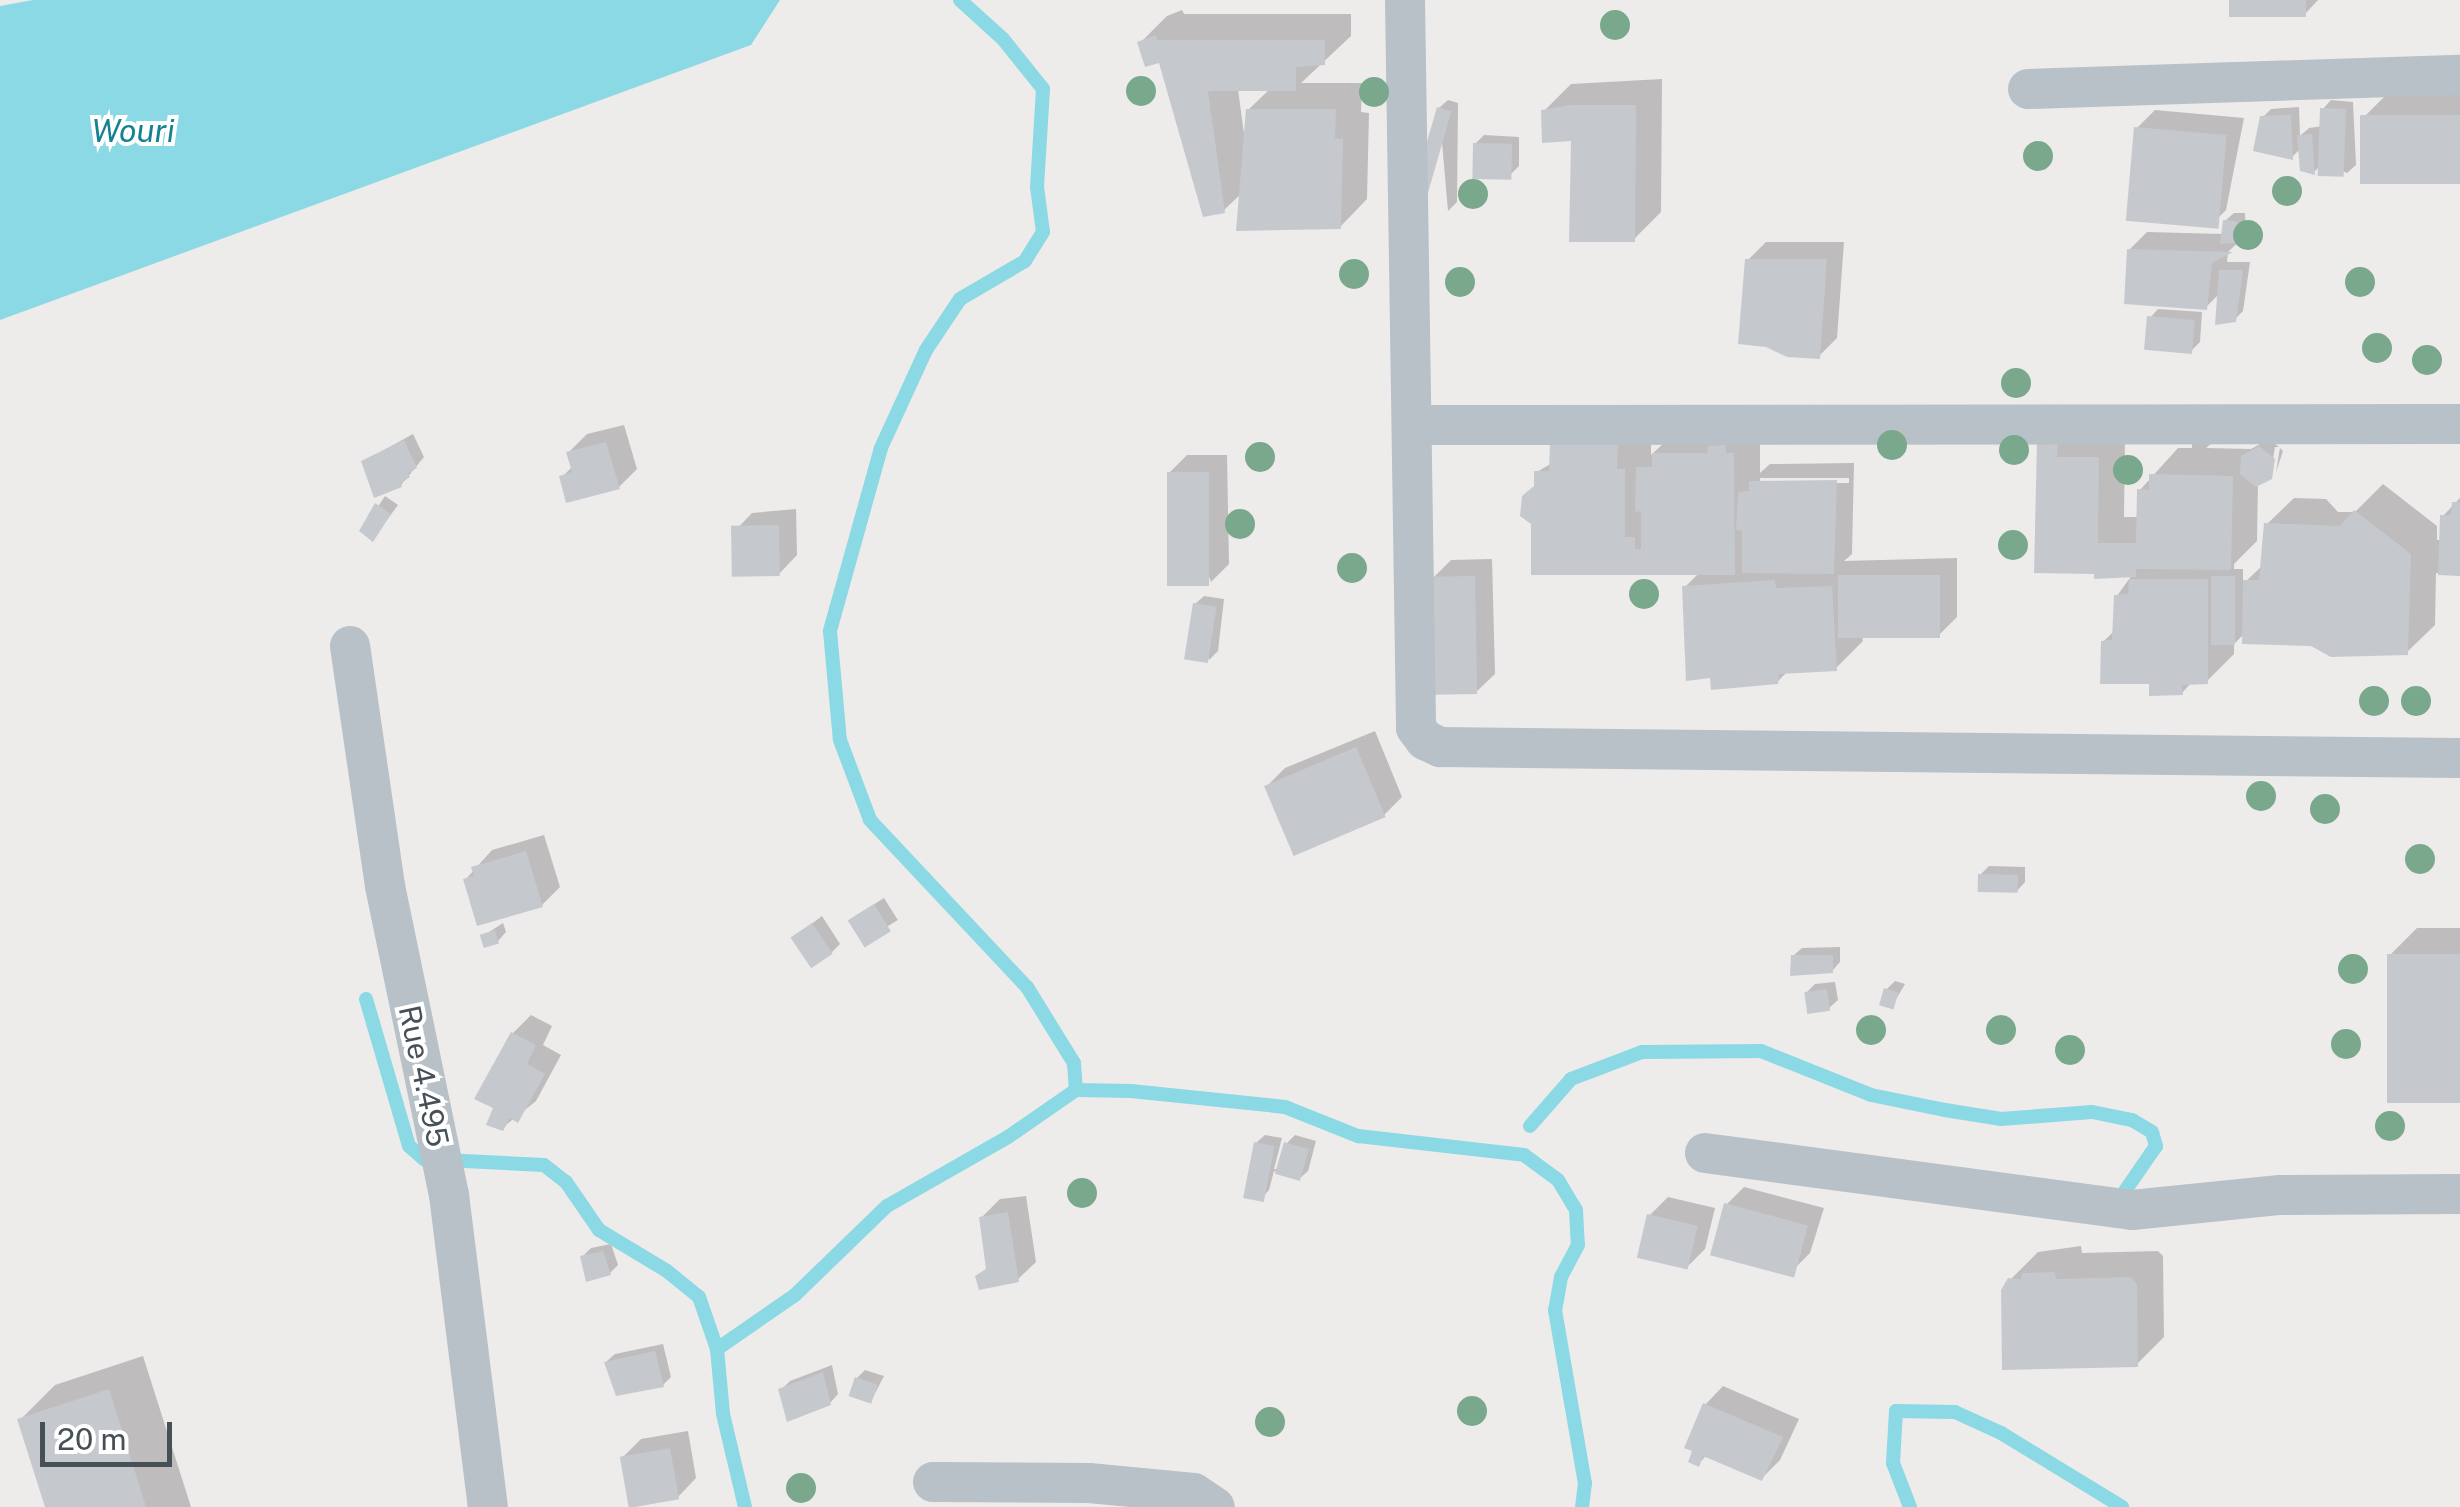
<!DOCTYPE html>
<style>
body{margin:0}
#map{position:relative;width:2460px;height:1507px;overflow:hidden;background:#eeebeb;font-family:"Public Sans",sans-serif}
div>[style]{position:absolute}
.water>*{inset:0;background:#8bd9e4}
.shadow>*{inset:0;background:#0003;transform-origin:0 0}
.stream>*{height:14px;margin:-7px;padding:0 7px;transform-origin:7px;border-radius:7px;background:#8bd9e4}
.building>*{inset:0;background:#c5c9ce;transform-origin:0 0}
.street>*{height:40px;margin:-20px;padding:0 20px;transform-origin:20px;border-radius:20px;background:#b7c1c7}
.trees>*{width:30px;height:30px;margin:-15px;border-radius:50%;background:#7aa88d}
span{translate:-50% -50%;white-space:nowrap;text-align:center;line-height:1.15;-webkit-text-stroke:8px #fff;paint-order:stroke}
.street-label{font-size:30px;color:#455057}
.water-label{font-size:32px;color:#158292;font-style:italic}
.scale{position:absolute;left:40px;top:1422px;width:132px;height:45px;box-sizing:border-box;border:5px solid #455057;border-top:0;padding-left:12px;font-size:30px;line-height:35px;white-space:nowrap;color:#455057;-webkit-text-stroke:8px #fff;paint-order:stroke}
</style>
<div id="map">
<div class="water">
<div style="clip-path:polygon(33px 0,780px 0,751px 45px,0 320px,0 6px)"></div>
</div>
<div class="shadow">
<div style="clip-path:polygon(2232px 0,2318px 0,2305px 14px)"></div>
<div style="clip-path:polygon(evenodd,1182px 10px,1184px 14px,1351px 14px,1351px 36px,1301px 83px,1362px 83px,1361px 112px,1369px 113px,1367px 199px,1340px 227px,1242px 193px,1224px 210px,1160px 60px,1140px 43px,1167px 16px,1182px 10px,1238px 89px,1270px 89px,1248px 110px,1244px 134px,1238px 89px)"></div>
<div style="clip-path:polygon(1662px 79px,1661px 212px,1634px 239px,1573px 139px,1544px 111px,1571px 84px)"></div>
<div style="clip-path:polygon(2460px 90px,2460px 181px,2363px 118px,2390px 91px)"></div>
<div style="clip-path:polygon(1448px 100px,1458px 103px,1457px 202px,1448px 211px,1439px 108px)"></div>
<div style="clip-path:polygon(2331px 100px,2353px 102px,2356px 165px,2347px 173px,2323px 163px,2314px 172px,2301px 148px,2292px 157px,2262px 118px,2271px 109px,2299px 107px,2300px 136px,2309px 128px,2323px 126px,2323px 109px)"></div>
<div style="clip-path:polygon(2155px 110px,2244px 118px,2226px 210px,2208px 228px,2136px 129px)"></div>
<div style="clip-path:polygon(1484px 135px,1519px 137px,1519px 166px,1510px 175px,1475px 144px)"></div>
<div style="clip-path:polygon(2234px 213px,2245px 213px,2246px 235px,2228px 252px,2227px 262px,2250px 262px,2243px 311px,2234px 320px,2220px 293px,2206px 307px,2129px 250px,2147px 232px,2224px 234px,2225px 221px)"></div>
<div style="clip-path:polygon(1766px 242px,1844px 242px,1837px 338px,1819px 356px,1767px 345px,1748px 260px)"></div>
<div style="clip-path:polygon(2158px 309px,2202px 312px,2200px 342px,2192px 350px,2150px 318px)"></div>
<div style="clip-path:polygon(624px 425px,637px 469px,619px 487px,562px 477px,573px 466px,569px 452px,587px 434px)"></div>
<div style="clip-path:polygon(evenodd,1760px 427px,1760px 473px,1770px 464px,1854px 463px,1852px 554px,1844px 561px,1957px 558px,1957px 617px,1939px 635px,1862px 636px,1863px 641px,1836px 668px,1788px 671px,1777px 682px,1685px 587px,1699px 573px,1628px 572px,1537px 484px,1537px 472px,1552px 463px,1553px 446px,1651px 443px,1651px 455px,1666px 441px,1760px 427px,1760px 478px,1849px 478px,1849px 483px,1760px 484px,1760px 478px)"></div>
<div style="clip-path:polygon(2125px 431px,2124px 517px,2139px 517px,2140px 490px,2178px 448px,2192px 448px,2192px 439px,2212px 443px,2206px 448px,2251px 449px,2269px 439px,2279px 447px,2275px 447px,2270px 476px,2258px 483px,2257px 541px,2234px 564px,2234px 569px,2243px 569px,2243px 584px,2263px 565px,2266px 525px,2294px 498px,2326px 499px,2338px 512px,2355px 512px,2383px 484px,2437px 526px,2437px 540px,2442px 540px,2443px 516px,2460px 498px,2460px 574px,2436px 573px,2435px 625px,2407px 652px,2245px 633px,2234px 644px,2234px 654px,2207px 681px,2192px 682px,2182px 693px,2151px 681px,2103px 642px,2115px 630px,2117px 596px,2132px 575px,2037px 571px,2040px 441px)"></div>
<div style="clip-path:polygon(413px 434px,424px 457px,401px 485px,364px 461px)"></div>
<div style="clip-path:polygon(2280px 448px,2283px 451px,2276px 472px)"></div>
<div style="clip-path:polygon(1187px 455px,1227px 455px,1229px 564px,1211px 582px,1169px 473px)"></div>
<div style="clip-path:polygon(385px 496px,398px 505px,373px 539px,362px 531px)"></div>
<div style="clip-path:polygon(796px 509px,797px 555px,779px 574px,734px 532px,752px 513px)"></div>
<div style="clip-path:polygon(1492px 559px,1495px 674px,1476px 692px,1433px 578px,1451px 560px)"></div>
<div style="clip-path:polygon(1204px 596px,1224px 599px,1218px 651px,1209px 660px,1195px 604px)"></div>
<div style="clip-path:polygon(1375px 731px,1402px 797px,1384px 815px,1267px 786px,1285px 768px)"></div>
<div style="clip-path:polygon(544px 835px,560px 887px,542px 905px,466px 879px,492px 850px)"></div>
<div style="clip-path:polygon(1989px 866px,2025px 867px,2025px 882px,2017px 891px,1980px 875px)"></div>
<div style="left:884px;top:898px;width:26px;height:41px;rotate:58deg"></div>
<div style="clip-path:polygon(822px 916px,840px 944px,832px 952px,793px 938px)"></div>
<div style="clip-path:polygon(503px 923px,506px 932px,498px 941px,483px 936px)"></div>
<div style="clip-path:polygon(2417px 928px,2460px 928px,2460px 1101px,2390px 955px)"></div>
<div style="clip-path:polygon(1840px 947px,1840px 962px,1832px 971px,1793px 956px,1802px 948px)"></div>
<div style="clip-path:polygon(1895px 981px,1905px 984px,1892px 1006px,1887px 989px)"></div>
<div style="clip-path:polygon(1835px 982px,1838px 1000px,1829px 1008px,1806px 993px,1815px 984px)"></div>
<div style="clip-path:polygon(531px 1015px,552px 1026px,543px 1045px,561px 1055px,536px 1101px,502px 1128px,513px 1033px)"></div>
<div style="clip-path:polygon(1265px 1135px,1282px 1138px,1274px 1169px,1279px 1170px,1286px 1144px,1295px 1135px,1316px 1141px,1308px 1171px,1299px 1179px,1274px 1171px,1269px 1190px,1261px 1199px,1256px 1143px)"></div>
<div style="clip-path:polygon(1744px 1187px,1824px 1208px,1810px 1253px,1792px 1271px,1726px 1205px)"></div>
<div style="clip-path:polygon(1026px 1196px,1036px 1262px,1017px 1280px,978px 1277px,988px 1267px,982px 1217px,1000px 1199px)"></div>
<div style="clip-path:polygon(1668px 1197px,1715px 1208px,1705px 1249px,1687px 1267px,1649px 1216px)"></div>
<div style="clip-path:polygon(611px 1244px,618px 1265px,610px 1273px,582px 1257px,591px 1248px)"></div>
<div style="clip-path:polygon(2081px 1246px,2082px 1253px,2158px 1251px,2163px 1256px,2164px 1337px,2137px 1364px,2010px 1280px,2038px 1252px)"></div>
<div style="clip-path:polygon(663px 1344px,671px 1377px,663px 1385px,606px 1362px,615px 1354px)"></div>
<div style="clip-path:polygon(143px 1356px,191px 1507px,48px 1507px,20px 1420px,55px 1385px)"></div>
<div style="clip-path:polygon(832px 1365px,838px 1394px,830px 1403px,781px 1390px,790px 1381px)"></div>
<div style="clip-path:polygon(865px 1370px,884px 1376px,871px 1401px,857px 1378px)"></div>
<div style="clip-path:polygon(1723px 1386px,1799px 1419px,1780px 1460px,1762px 1478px,1707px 1455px,1698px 1464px,1705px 1405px)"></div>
<div style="clip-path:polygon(688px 1431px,696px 1478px,678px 1497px,623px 1457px,641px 1439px)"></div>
</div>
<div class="stream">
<div style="left:960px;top:0;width:58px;rotate:42.2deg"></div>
<div style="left:1003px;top:39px;width:64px;rotate:51.3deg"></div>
<div style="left:1043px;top:89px;width:98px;rotate:93.5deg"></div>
<div style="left:1037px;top:187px;width:45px;rotate:82.4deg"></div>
<div style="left:1043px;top:232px;width:34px;rotate:122deg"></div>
<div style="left:1025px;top:261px;width:75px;rotate:149.7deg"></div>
<div style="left:960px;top:299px;width:61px;rotate:123.7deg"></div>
<div style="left:926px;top:350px;width:108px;rotate:114.7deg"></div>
<div style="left:881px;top:448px;width:190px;rotate:105.6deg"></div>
<div style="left:830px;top:631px;width:109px;rotate:84.8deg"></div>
<div style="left:840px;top:740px;width:85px;rotate:69.4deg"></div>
<div style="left:870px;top:820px;width:229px;rotate:46.8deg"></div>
<div style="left:1027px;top:987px;width:89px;rotate:58.3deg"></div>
<div style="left:1074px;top:1063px;width:27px;rotate:86deg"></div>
<div style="left:366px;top:999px;width:153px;rotate:73.7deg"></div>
<div style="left:409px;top:1146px;width:20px;rotate:41deg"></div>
<div style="left:424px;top:1159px;width:120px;rotate:2.9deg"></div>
<div style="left:544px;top:1165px;width:28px;rotate:38deg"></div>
<div style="left:566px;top:1182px;width:58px;rotate:55.5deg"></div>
<div style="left:599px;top:1230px;width:79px;rotate:31.1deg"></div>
<div style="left:667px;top:1271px;width:41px;rotate:39.1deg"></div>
<div style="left:699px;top:1297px;width:55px;rotate:70.9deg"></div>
<div style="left:717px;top:1349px;width:65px;rotate:84.7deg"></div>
<div style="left:723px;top:1414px;width:96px;rotate:76.7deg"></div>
<div style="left:1530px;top:1126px;width:62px;rotate:-48.9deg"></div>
<div style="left:1571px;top:1079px;width:76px;rotate:-20.8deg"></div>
<div style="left:1642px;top:1052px;width:119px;rotate:-0.5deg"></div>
<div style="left:1761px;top:1051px;width:118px;rotate:21.8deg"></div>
<div style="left:1871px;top:1095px;width:76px;rotate:11.5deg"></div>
<div style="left:1945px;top:1110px;width:57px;rotate:9.1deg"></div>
<div style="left:2001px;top:1119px;width:91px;rotate:-4.4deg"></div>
<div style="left:2092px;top:1112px;width:41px;rotate:11.3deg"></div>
<div style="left:2132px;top:1120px;width:23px;rotate:31deg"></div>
<div style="left:2152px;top:1132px;width:15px;rotate:74deg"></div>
<div style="left:2156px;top:1146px;width:70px;rotate:124.6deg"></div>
<div style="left:717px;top:1349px;width:95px;rotate:-34.7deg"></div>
<div style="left:795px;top:1295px;width:128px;rotate:-44.1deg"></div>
<div style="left:887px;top:1206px;width:139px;rotate:-29.7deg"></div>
<div style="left:1008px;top:1137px;width:83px;rotate:-34.7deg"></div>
<div style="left:1076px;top:1090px;width:55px;rotate:1deg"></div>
<div style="left:1131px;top:1091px;width:155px;rotate:5.9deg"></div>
<div style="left:1285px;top:1107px;width:79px;rotate:21.7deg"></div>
<div style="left:1358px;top:1136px;width:167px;rotate:6.5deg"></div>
<div style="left:1524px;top:1155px;width:42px;rotate:36.3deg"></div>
<div style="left:1558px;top:1180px;width:35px;rotate:59deg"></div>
<div style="left:1576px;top:1210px;width:35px;rotate:87deg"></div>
<div style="left:1578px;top:1245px;width:36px;rotate:118deg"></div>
<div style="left:1561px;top:1277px;width:34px;rotate:100deg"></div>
<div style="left:1555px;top:1310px;width:176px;rotate:80.2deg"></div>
<div style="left:1585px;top:1483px;width:24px;rotate:97deg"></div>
<div style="left:1910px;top:1507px;width:47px;rotate:-111.1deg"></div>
<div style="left:1893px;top:1463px;width:52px;rotate:-86.7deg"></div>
<div style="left:1896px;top:1411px;width:59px;rotate:1deg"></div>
<div style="left:1955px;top:1412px;width:51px;rotate:24.5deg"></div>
<div style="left:2001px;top:1433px;width:142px;rotate:31.4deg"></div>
</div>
<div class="building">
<div style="left:2229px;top:0;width:77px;height:17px"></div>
<div style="clip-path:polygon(1156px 35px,1157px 40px,1325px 40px,1325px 65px,1296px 67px,1296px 91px,1208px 91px,1225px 213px,1203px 217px,1159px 63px,1145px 67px,1137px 42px)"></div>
<div style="clip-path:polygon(1572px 105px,1636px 105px,1635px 242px,1569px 242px,1571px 141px,1542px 143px,1541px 110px)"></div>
<div style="left:1437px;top:107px;width:15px;height:111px;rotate:16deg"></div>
<div style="left:2320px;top:108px;width:26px;height:68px;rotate:2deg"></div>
<div style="clip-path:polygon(1246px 109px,1336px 109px,1335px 138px,1343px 139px,1341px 229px,1236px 231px)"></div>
<div style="clip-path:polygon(2291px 115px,2293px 160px,2253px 151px,2260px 116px)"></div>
<div style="left:2460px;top:115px;width:69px;height:100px;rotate:90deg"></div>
<div style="left:2134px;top:127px;width:93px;height:94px;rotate:5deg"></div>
<div style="clip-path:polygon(2312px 134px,2315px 175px,2300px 171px,2297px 135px)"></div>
<div style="left:1473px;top:143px;width:39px;height:36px;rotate:1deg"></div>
<div style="clip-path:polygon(2223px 220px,2237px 221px,2237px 243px,2220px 244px)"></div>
<div style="clip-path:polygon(2127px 249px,2233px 252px,2212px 263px,2207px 310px,2124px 304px)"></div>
<div style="clip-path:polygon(1745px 259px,1827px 259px,1820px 359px,1787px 357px,1766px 347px,1738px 344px)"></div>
<div style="clip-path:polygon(2219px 270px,2243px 270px,2236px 322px,2215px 325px)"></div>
<div style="left:2147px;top:316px;width:48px;height:34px;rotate:5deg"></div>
<div style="clip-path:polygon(404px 440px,417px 468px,408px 473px,410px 477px,401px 483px,402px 487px,374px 498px,361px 461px)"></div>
<div style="clip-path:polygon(2037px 440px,2058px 442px,2057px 457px,2099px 457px,2098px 543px,2136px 543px,2137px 489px,2149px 490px,2149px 474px,2233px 476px,2231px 570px,2136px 569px,2136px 577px,2094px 579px,2094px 574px,2034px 573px)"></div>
<div style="clip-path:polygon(606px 442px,620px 489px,566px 503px,559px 476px,572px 472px,566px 452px)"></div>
<div style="clip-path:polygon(1550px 444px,1618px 445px,1617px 469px,1625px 469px,1625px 537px,1635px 537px,1635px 549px,1641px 549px,1641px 511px,1635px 512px,1636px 467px,1652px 467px,1652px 453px,1707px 453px,1708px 446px,1726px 445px,1726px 453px,1734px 453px,1735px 575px,1531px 575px,1531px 524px,1520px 516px,1522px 496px,1534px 486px,1534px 471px,1549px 471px)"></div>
<div style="clip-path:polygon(2259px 446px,2275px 459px,2272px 479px,2256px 487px,2240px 474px,2241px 456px)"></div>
<div style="left:1167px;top:472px;width:42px;height:114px"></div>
<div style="clip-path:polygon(1837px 480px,1834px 574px,1742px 573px,1742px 531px,1736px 530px,1738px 492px,1749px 491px,1749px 481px)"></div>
<div style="clip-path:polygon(2452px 502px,2460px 502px,2460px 576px,2438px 575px,2440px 515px,2451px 515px)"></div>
<div style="clip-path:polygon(375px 503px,391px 514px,373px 542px,359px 531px)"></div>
<div style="clip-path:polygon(2354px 510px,2411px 554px,2408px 655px,2331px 657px,2311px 646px,2242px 644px,2243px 580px,2259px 580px,2264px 523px,2340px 526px)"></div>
<div style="left:779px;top:525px;width:51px;height:48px;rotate:89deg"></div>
<div style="left:1940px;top:575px;width:63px;height:102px;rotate:90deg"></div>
<div style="left:1475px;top:576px;width:118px;height:44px;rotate:89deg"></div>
<div style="left:2211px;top:576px;width:24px;height:69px"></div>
<div style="clip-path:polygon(2129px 579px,2208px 579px,2208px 684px,2182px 685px,2183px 695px,2149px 696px,2149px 684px,2100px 684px,2101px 641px,2112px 640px,2114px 595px,2128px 594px)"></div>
<div style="clip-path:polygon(1775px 580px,1776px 588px,1832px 586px,1837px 671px,1779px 674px,1778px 684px,1711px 690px,1710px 678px,1686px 681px,1682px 586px)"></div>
<div style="left:1193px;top:603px;width:24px;height:57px;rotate:9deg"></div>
<div style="left:1356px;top:747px;width:76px;height:100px;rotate:67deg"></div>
<div style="clip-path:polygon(526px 851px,543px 907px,477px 926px,463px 879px,474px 876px,471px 867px)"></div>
<div style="left:1978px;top:874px;width:40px;height:18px;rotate:1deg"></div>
<div style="left:874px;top:904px;width:32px;height:31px;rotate:58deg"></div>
<div style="left:812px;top:923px;width:37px;height:26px;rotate:56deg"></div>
<div style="left:495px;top:930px;width:14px;height:16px;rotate:73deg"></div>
<div style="left:2387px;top:954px;width:73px;height:149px"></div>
<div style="clip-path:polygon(1791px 955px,1833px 955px,1833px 973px,1790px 976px)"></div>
<div style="left:1884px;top:988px;width:15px;height:18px;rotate:16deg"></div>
<div style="left:1827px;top:989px;width:22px;height:23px;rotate:82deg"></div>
<div style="clip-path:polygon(511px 1032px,536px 1045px,527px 1064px,545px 1074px,518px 1123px,510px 1118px,503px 1131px,486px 1125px,493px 1108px,474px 1099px)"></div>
<div style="left:1254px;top:1142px;width:21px;height:57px;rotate:11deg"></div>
<div style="left:1284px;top:1142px;width:26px;height:33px;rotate:16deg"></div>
<div style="left:1724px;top:1203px;width:87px;height:54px;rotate:15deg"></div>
<div style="clip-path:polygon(1008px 1212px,1019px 1282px,979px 1290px,975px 1276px,986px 1269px,979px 1217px)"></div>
<div style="left:1647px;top:1214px;width:52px;height:45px;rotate:13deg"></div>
<div style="clip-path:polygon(603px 1251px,611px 1275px,586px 1282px,580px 1256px)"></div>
<div style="clip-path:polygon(2055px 1272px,2056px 1279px,2131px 1277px,2137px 1284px,2138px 1367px,2002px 1370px,2001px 1290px,2008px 1278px,2021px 1279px,2022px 1273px)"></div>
<div style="clip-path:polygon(655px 1351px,664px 1387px,616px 1396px,604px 1362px)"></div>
<div style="clip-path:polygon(823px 1372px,831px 1405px,787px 1422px,778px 1389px)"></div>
<div style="left:855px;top:1377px;width:24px;height:20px;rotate:19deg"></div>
<div style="clip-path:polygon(109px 1389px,146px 1507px,45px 1507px,17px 1419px)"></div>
<div style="clip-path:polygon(1703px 1403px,1783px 1437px,1762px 1481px,1703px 1456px,1699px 1467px,1688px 1462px,1692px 1451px,1684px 1448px)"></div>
<div style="left:670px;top:1448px;width:52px;height:51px;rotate:80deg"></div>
</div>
<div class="street">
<div style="left:1405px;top:0;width:728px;rotate:89.13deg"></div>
<div style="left:1416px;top:728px;width:15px;rotate:53deg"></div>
<div style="left:1425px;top:740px;width:17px;rotate:25deg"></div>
<div style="left:1440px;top:747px;width:1020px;rotate:0.62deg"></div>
<div style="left:2028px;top:89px;width:432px;rotate:-1.9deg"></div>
<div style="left:1412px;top:425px;width:1048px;rotate:-0.05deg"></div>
<div style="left:350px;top:646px;width:243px;rotate:81.7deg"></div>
<div style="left:385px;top:886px;width:316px;rotate:78.3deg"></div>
<div style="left:449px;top:1195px;width:314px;rotate:82.9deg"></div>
<div style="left:1705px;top:1153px;width:431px;rotate:7.6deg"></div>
<div style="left:2132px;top:1210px;width:149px;rotate:-5.8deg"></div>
<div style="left:2280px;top:1195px;width:180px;rotate:-0.3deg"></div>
<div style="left:933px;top:1482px;width:156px;rotate:0.4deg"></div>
<div style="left:1089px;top:1483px;width:105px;rotate:5.4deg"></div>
<div style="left:1194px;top:1493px;width:25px;rotate:34deg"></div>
</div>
<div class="trees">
<div style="left:1615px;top:25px"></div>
<div style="left:1141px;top:91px"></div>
<div style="left:1374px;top:92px"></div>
<div style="left:2038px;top:156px"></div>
<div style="left:2287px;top:191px"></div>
<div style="left:1473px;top:194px"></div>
<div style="left:2248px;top:235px"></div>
<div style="left:1354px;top:274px"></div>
<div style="left:1460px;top:282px"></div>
<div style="left:2360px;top:282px"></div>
<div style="left:2377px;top:348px"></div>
<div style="left:2427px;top:360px"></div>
<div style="left:2016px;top:383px"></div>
<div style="left:1892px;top:445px"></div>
<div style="left:2014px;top:450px"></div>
<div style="left:1260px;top:457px"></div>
<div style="left:2128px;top:470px"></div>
<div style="left:1240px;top:524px"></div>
<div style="left:2013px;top:545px"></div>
<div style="left:1352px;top:568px"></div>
<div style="left:1644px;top:594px"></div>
<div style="left:2374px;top:701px"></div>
<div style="left:2416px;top:701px"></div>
<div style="left:2261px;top:796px"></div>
<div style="left:2325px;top:809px"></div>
<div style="left:2420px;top:859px"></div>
<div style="left:2353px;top:969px"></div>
<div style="left:1871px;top:1030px"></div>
<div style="left:2001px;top:1030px"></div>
<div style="left:2346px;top:1044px"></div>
<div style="left:2070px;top:1050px"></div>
<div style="left:2390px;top:1126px"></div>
<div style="left:1082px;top:1193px"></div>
<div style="left:1472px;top:1411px"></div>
<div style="left:1270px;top:1422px"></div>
<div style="left:801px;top:1488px"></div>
</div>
<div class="street-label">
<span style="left:424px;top:1076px;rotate:78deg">Rue 4.495</span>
</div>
<div class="water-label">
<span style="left:133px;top:131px">Wouri</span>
</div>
<div class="scale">20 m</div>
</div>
